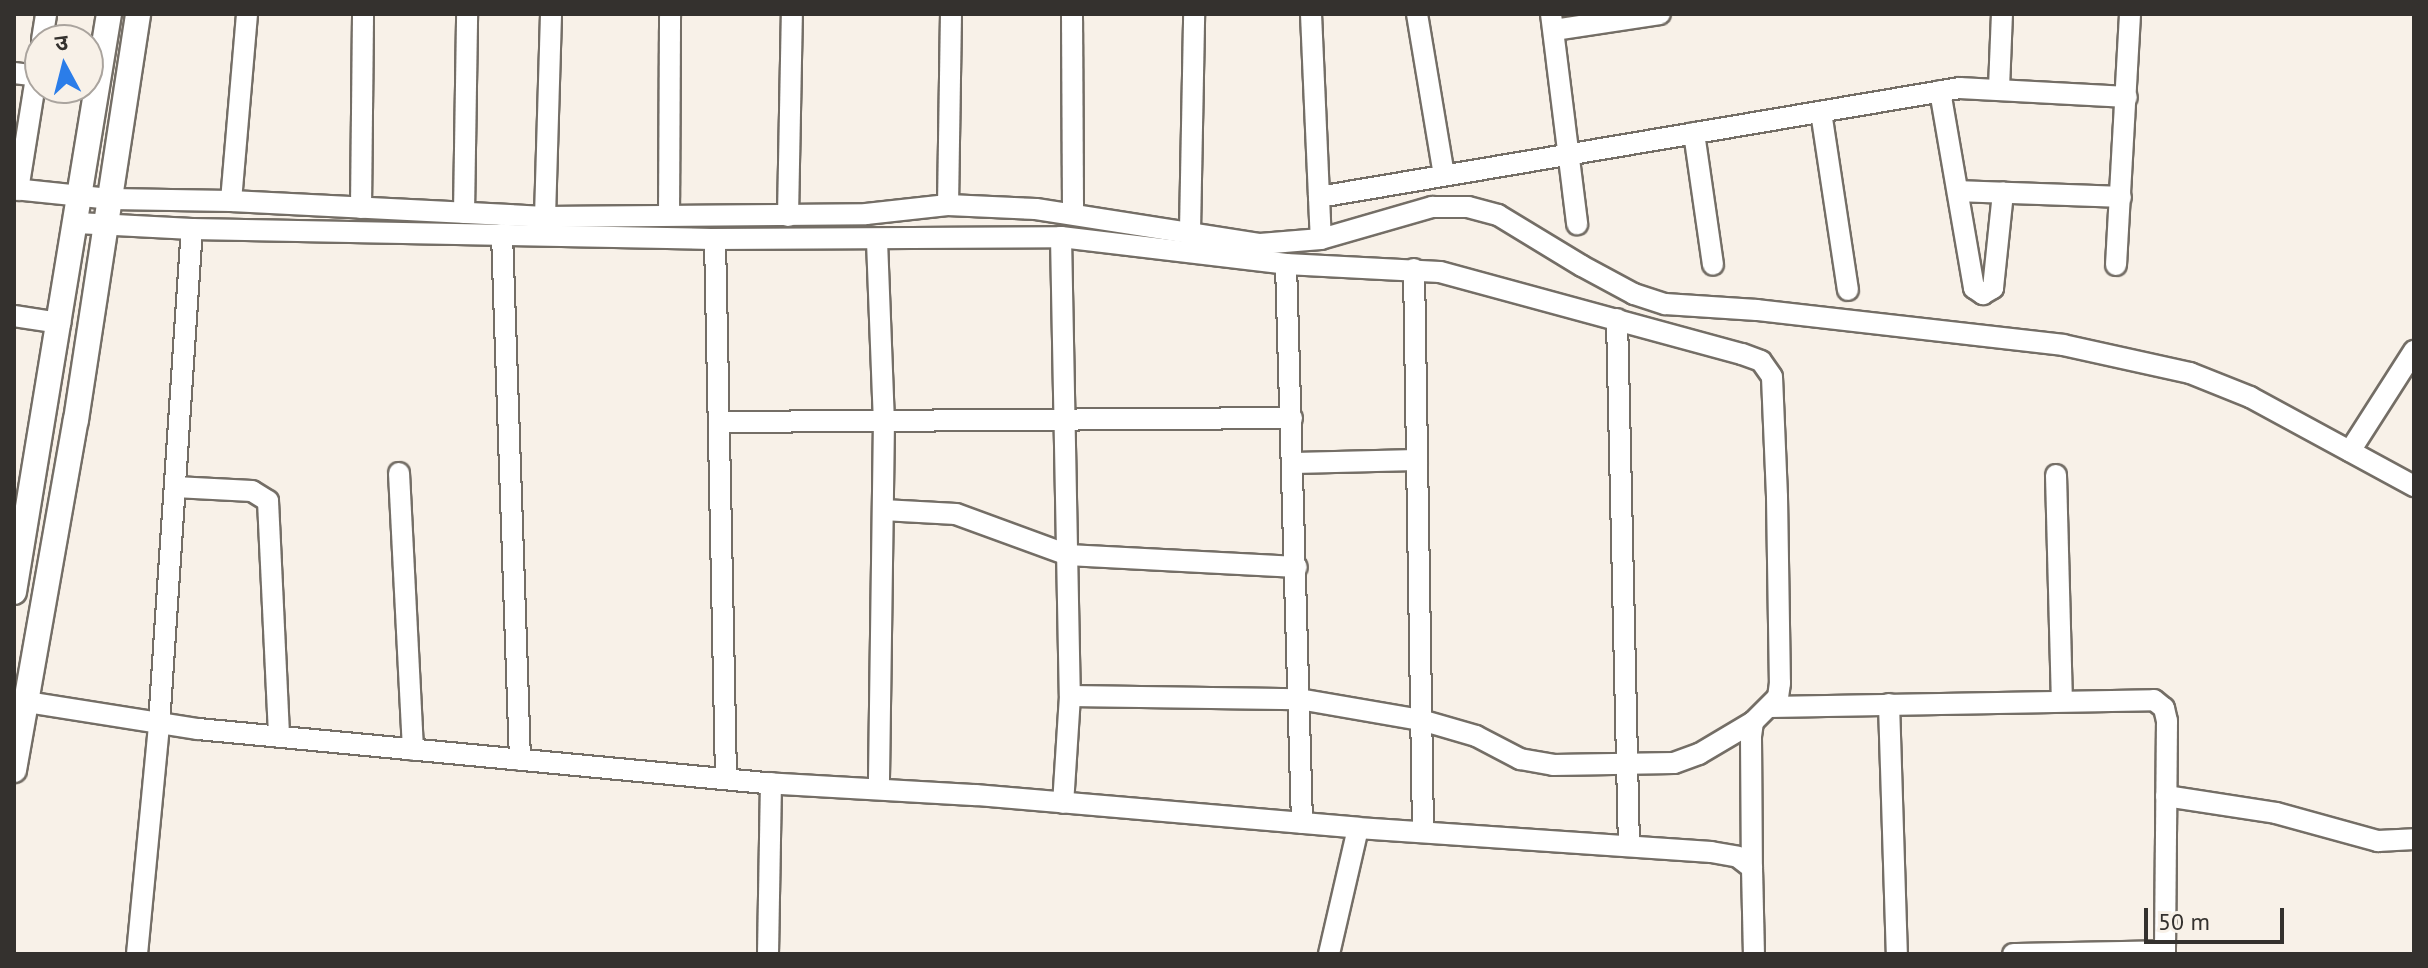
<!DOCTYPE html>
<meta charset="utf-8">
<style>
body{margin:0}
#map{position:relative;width:2428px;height:968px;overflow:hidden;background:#f8f1e8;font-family:"PT Sans","Noto Sans Devanagari",sans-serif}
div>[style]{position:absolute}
.roads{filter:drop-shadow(2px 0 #746e66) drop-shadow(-2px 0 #746e66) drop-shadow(0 2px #746e66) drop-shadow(0 -2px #746e66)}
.minor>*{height:20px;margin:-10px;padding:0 10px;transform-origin:10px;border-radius:10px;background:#fff}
.major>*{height:24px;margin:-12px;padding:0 12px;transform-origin:12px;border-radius:12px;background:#fff}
span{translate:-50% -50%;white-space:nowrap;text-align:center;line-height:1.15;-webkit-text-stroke:8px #f8f1e8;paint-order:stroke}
.frame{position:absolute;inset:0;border:16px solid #34312e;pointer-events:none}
.north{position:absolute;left:24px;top:24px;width:80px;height:80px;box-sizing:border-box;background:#f8f1e8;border:2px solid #aaa49e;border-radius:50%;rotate:353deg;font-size:22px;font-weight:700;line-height:32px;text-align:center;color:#34312e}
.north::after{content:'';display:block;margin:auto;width:28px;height:36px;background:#2b7de9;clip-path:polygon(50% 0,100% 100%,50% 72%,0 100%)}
.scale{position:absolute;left:2144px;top:908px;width:140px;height:36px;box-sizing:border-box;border:4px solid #34312e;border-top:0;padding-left:10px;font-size:24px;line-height:28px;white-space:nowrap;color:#34312e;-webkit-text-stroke:6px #f8f1e8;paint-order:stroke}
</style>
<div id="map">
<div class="roads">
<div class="minor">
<div style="left:1072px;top:14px;width:200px;rotate:89.7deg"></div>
<div style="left:1311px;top:14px;width:225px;rotate:87.5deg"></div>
<div style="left:1417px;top:14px;width:163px;rotate:80.5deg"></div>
<div style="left:1551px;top:14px;width:212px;rotate:82.9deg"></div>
<div style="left:1554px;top:30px;width:107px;rotate:-8.6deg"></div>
<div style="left:42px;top:40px;width:26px;rotate:-81deg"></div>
<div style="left:14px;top:73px;width:26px;rotate:7deg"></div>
<div style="left:1999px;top:88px;width:74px;rotate:-87.7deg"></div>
<div style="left:1940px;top:91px;width:200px;rotate:80.2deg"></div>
<div style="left:1974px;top:288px;width:11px;rotate:34deg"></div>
<div style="left:1983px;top:294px;width:12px;rotate:-31deg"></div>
<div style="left:1993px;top:288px;width:96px;rotate:-84deg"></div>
<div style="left:1821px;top:112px;width:180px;rotate:81.4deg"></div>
<div style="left:1694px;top:133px;width:133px;rotate:81.8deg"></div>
<div style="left:14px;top:189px;width:98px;rotate:5.9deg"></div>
<div style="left:111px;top:199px;width:120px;rotate:1deg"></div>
<div style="left:231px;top:201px;width:314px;rotate:2.9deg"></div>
<div style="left:545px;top:217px;width:321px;rotate:-0.5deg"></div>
<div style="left:866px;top:214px;width:82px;rotate:-6.3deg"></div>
<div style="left:948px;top:205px;width:88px;rotate:2.6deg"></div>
<div style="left:1036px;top:209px;width:227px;rotate:8.9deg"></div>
<div style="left:1260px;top:244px;width:61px;rotate:-4.7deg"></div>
<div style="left:1321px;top:239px;width:116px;rotate:-16.1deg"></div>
<div style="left:1432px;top:207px;width:36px"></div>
<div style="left:1468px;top:207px;width:31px;rotate:15deg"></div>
<div style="left:1498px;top:215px;width:98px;rotate:31.3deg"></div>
<div style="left:1582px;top:266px;width:59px;rotate:28.3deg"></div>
<div style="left:1634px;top:294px;width:33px;rotate:18deg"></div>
<div style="left:1665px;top:304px;width:92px;rotate:3.7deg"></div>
<div style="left:1757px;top:310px;width:308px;rotate:6.5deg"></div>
<div style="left:2063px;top:345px;width:130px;rotate:12.4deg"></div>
<div style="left:2190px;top:373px;width:65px;rotate:21.8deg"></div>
<div style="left:2250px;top:397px;width:187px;rotate:28.5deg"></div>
<div style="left:18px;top:190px;width:140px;rotate:-80.9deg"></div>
<div style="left:1958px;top:191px;width:163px;rotate:2.1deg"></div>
<div style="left:1319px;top:197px;width:650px;rotate:-9.65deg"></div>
<div style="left:1960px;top:88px;width:167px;rotate:3.1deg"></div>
<div style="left:231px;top:201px;width:188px;rotate:-85.1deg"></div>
<div style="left:948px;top:205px;width:191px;rotate:-89.1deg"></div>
<div style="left:361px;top:208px;width:194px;rotate:-89.4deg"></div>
<div style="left:464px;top:213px;width:199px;rotate:-89.1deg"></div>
<div style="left:669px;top:215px;width:201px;rotate:-89.7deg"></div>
<div style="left:788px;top:216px;width:202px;rotate:-88.9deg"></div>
<div style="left:545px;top:217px;width:203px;rotate:-88.3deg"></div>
<div style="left:77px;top:223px;width:115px;rotate:3deg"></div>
<div style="left:192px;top:229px;width:519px;rotate:1.1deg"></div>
<div style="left:711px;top:239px;width:350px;rotate:-0.3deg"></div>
<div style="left:1061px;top:237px;width:227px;rotate:6.8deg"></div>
<div style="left:1286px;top:264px;width:154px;rotate:3deg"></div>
<div style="left:1440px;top:272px;width:313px;rotate:15.2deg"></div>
<div style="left:1742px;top:354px;width:20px;rotate:20deg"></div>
<div style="left:1761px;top:361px;width:19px;rotate:55deg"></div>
<div style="left:1772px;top:377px;width:120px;rotate:87.6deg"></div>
<div style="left:1777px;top:497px;width:186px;rotate:89.1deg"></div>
<div style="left:1780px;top:683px;width:14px;rotate:98deg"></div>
<div style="left:1778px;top:697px;width:35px;rotate:135deg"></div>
<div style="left:1753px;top:722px;width:15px;rotate:98deg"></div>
<div style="left:1751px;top:737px;width:131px;rotate:89.6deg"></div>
<div style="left:1190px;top:231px;width:217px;rotate:-88.9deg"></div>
<div style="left:502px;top:234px;width:526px;rotate:88.04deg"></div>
<div style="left:1061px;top:237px;width:459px;rotate:88.9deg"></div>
<div style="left:1070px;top:696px;width:107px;rotate:93.7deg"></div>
<div style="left:715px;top:239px;width:540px;rotate:88.83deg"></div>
<div style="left:877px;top:241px;width:179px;rotate:87.8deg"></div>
<div style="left:884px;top:420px;width:369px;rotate:90.8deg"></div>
<div style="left:1286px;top:264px;width:559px;rotate:88.36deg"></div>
<div style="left:2116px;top:265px;width:251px;rotate:-86.8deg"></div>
<div style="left:1414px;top:269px;width:563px;rotate:89.08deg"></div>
<div style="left:14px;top:316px;width:47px;rotate:8.7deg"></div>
<div style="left:1617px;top:319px;width:527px;rotate:88.7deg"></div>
<div style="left:720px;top:422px;width:572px;rotate:-0.4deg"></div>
<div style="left:2350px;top:451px;width:119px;rotate:-57.4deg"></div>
<div style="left:1294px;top:463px;width:123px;rotate:-1.4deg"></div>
<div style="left:399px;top:473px;width:277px;rotate:87.1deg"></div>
<div style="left:2056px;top:475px;width:226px;rotate:88.5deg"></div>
<div style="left:175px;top:487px;width:77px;rotate:3deg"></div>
<div style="left:252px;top:491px;width:19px;rotate:32deg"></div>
<div style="left:268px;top:501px;width:236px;rotate:87.3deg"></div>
<div style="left:883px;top:510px;width:73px;rotate:3.1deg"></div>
<div style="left:956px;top:514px;width:119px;rotate:20.1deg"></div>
<div style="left:1068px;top:555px;width:229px;rotate:3deg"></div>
<div style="left:1070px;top:696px;width:229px;rotate:0.8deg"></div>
<div style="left:1299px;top:699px;width:124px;rotate:9.8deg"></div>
<div style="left:1421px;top:720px;width:57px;rotate:16.2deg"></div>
<div style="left:1476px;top:736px;width:50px;rotate:27.6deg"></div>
<div style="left:1520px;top:759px;width:34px;rotate:10deg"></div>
<div style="left:1553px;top:765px;width:121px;rotate:-0.9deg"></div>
<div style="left:1674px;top:763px;width:27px;rotate:-20deg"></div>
<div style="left:1699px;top:754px;width:63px;rotate:-30.7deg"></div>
<div style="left:14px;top:700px;width:186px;rotate:9deg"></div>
<div style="left:198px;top:729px;width:570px;rotate:5.44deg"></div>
<div style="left:765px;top:783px;width:211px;rotate:3.3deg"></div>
<div style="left:976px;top:795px;width:383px;rotate:4.9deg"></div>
<div style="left:1358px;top:828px;width:354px;rotate:3.9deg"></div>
<div style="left:1711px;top:852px;width:27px;rotate:10deg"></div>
<div style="left:1738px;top:857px;width:18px;rotate:38deg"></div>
<div style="left:1752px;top:868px;width:86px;rotate:88.7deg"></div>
<div style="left:1889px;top:704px;width:250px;rotate:88.2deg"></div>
<div style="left:1770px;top:707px;width:384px;rotate:-1deg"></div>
<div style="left:2154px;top:700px;width:13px;rotate:39deg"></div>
<div style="left:2164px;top:708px;width:13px;rotate:77deg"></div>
<div style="left:2167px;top:721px;width:233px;rotate:90.5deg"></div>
<div style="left:2166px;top:796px;width:111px;rotate:8.8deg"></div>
<div style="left:2276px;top:813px;width:106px;rotate:15.4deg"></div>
<div style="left:2378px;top:841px;width:36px;rotate:-3deg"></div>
<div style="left:137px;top:954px;width:231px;rotate:-84.5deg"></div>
<div style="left:159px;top:724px;width:496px;rotate:-86.2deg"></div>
<div style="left:768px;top:954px;width:171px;rotate:-89deg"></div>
<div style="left:1329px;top:954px;width:129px;rotate:-77deg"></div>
<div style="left:2013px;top:954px;width:152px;rotate:-1.1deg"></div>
</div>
<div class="major">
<div style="left:14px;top:592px;width:586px;rotate:-80.67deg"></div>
<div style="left:14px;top:770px;width:355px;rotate:-80deg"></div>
<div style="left:76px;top:420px;width:411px;rotate:-81.3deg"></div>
</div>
</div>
<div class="frame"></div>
<div class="north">उ</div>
<div class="scale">50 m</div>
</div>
